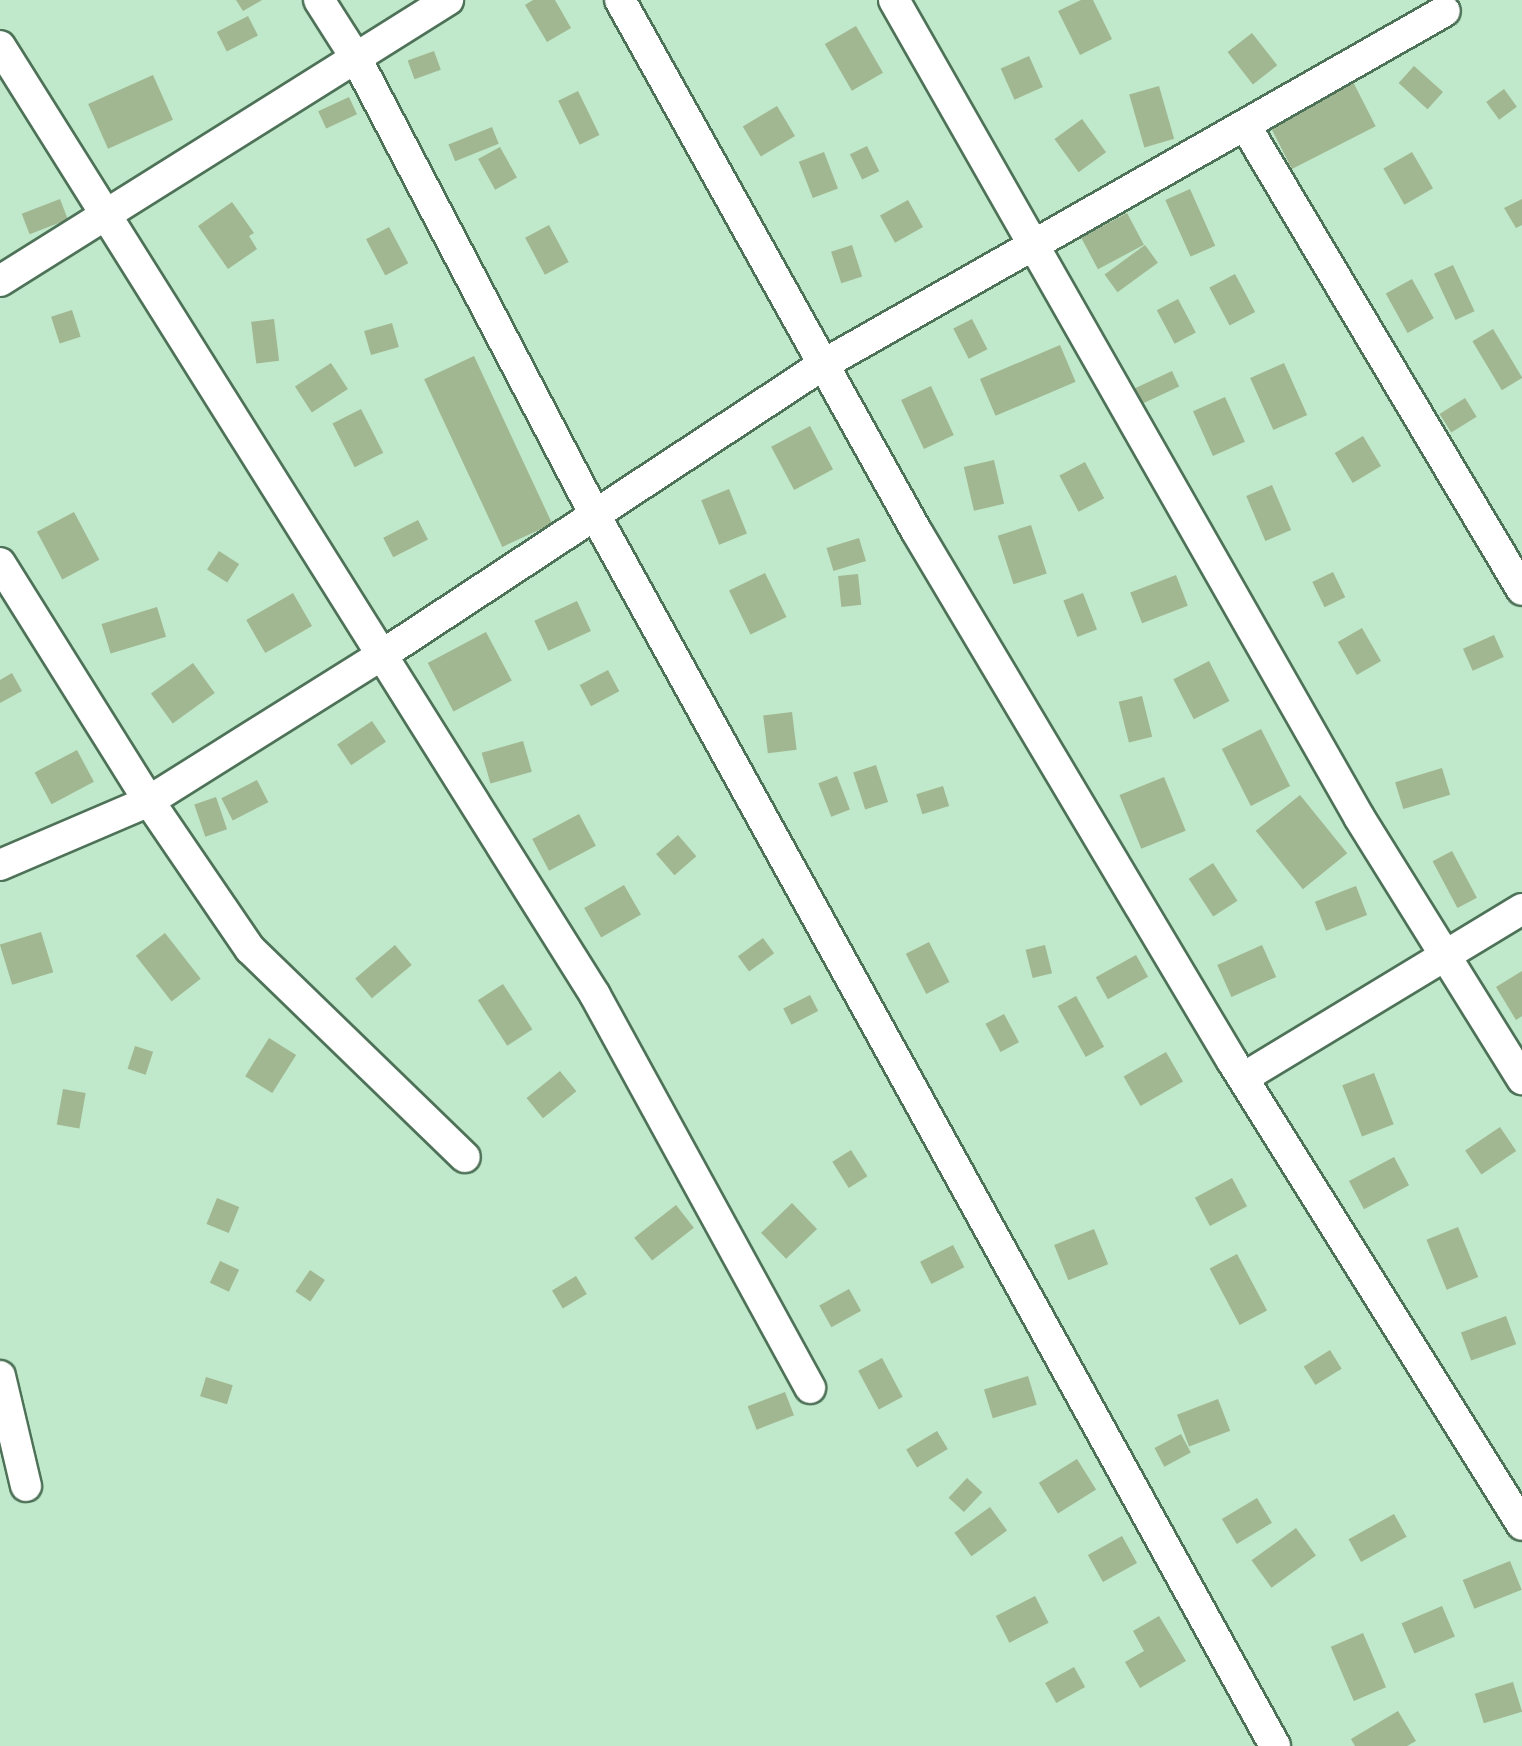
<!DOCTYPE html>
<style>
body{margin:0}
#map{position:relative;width:1522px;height:1746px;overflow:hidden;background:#c0e8ca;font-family:"Space Grotesk",sans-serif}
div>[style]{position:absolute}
.building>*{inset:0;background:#a1b791;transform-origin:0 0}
.roads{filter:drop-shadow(2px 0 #4e7258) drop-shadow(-2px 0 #4e7258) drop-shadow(0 2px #4e7258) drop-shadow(0 -2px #4e7258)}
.minor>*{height:30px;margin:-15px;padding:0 15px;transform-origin:15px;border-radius:15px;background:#fff}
span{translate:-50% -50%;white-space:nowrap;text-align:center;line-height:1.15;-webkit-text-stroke:9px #cdf6d7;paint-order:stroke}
</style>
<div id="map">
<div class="building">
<div style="clip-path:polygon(236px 0,262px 0,243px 11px)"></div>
<div style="clip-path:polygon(533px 0,555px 0,571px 28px,547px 42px,525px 5px)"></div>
<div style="clip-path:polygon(1081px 0,1093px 0,1112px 39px,1080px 55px,1058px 11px)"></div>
<div style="left:248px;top:16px;width:22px;height:35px;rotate:63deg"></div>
<div style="left:856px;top:26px;width:54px;height:36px;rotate:60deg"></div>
<div style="left:1252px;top:33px;width:41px;height:31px;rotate:52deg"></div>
<div style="left:434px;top:51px;width:20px;height:28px;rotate:70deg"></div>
<div style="left:1029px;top:56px;width:34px;height:31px;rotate:66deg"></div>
<div style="left:1414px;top:66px;width:39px;height:23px;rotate:42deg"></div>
<div style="left:1348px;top:72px;width:61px;height:94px;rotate:63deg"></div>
<div style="left:153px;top:75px;width:49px;height:71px;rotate:66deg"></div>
<div style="left:1159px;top:86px;width:55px;height:31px;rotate:74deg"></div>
<div style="left:1504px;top:89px;width:22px;height:22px;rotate:54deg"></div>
<div style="left:578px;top:91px;width:49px;height:22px;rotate:64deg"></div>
<div style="left:349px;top:97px;width:19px;height:34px;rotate:65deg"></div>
<div style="left:777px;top:106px;width:35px;height:40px;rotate:59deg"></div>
<div style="left:1082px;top:119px;width:41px;height:34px;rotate:54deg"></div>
<div style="left:492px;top:127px;width:18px;height:47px;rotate:68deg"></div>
<div style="left:867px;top:146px;width:28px;height:19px;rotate:64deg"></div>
<div style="left:500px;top:147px;width:35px;height:25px;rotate:61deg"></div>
<div style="left:824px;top:152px;width:39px;height:27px;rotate:69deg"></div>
<div style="left:1412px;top:152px;width:42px;height:33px;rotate:60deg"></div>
<div style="left:1190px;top:189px;width:62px;height:27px;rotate:66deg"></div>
<div style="left:60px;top:199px;width:22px;height:41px;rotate:69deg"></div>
<div style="clip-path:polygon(1522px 199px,1522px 225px,1516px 228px,1504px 208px)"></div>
<div style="left:908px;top:200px;width:31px;height:32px;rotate:61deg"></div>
<div style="clip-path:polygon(232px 202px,254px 233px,249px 236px,257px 249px,228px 269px,198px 226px)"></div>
<div style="left:1127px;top:213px;width:36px;height:52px;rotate:62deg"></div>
<div style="left:549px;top:225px;width:42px;height:27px;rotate:62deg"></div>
<div style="left:389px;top:227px;width:41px;height:26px;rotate:62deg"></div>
<div style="left:852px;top:245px;width:33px;height:22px;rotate:72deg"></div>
<div style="left:1145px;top:245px;width:22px;height:50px;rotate:54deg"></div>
<div style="left:1453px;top:265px;width:51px;height:21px;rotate:65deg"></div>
<div style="left:1235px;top:274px;width:43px;height:29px;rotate:62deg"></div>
<div style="left:1412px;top:279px;width:45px;height:30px;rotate:61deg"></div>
<div style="left:1178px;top:299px;width:38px;height:24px;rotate:62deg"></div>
<div style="left:72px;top:310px;width:28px;height:22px;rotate:72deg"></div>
<div style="left:274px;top:319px;width:42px;height:23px;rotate:83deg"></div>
<div style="left:972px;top:319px;width:34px;height:21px;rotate:63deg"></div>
<div style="left:392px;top:323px;width:25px;height:29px;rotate:74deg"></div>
<div style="left:1493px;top:329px;width:57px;height:24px;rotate:59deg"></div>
<div style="left:1060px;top:345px;width:40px;height:87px;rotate:67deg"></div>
<div style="left:474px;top:356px;width:185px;height:55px;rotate:65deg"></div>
<div style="left:331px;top:363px;width:31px;height:43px;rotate:57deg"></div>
<div style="left:1284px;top:363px;width:57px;height:37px;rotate:66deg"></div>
<div style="left:1172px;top:371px;width:17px;height:42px;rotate:65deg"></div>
<div style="left:931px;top:386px;width:54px;height:33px;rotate:65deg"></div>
<div style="left:1225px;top:397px;width:49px;height:35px;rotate:66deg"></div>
<div style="left:1465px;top:398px;width:22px;height:30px;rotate:58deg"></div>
<div style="left:361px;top:409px;width:49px;height:32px;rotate:63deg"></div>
<div style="left:810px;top:426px;width:49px;height:44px;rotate:62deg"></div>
<div style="left:1363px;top:436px;width:35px;height:33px;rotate:59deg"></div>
<div style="left:994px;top:460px;width:45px;height:31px;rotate:77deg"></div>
<div style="left:1085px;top:462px;width:41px;height:29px;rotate:62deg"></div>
<div style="left:1272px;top:485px;width:49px;height:28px;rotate:67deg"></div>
<div style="left:729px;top:489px;width:48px;height:30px;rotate:68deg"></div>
<div style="left:74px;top:512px;width:54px;height:42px;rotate:62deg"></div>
<div style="left:418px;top:520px;width:22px;height:39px;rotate:63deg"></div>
<div style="left:1031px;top:525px;width:51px;height:35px;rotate:72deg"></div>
<div style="left:859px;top:538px;width:24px;height:34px;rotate:73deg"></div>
<div style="left:219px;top:551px;width:24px;height:22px;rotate:33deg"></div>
<div style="left:1333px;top:572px;width:28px;height:23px;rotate:64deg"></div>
<div style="left:765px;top:573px;width:49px;height:40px;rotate:64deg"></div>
<div style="left:858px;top:574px;width:31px;height:20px;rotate:84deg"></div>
<div style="left:1176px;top:575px;width:33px;height:49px;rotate:69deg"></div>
<div style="left:293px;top:593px;width:38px;height:54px;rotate:60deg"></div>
<div style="left:1083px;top:593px;width:39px;height:21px;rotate:69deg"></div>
<div style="left:577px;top:601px;width:33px;height:47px;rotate:65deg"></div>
<div style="left:157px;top:607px;width:31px;height:58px;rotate:73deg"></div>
<div style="left:1362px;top:628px;width:38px;height:28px;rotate:60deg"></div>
<div style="left:486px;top:632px;width:55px;height:66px;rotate:62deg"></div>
<div style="left:1494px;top:635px;width:24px;height:34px;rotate:66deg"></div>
<div style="left:1209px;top:661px;width:45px;height:40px;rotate:63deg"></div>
<div style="left:193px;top:663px;width:37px;height:52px;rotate:54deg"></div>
<div style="left:608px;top:670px;width:24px;height:32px;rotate:62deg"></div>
<div style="clip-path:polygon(12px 673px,22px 691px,0 703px,0 680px)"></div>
<div style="left:1142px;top:696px;width:42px;height:24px;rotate:76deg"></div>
<div style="left:792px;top:712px;width:38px;height:29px;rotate:83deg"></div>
<div style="left:372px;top:721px;width:25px;height:42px;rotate:56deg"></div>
<div style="left:1261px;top:729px;width:64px;height:44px;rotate:63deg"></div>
<div style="left:523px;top:741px;width:32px;height:43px;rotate:74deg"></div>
<div style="left:77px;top:750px;width:36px;height:48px;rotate:62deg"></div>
<div style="left:876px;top:765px;width:39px;height:24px;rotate:72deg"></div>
<div style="left:1442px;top:768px;width:28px;height:49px;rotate:73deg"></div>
<div style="left:837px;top:776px;width:36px;height:20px;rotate:69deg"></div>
<div style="left:1164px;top:777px;width:58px;height:48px;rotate:68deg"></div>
<div style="left:257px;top:780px;width:25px;height:40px;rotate:63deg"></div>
<div style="left:943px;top:786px;width:21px;height:28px;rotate:73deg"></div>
<div style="left:1300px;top:795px;width:75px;height:57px;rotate:51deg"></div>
<div style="left:216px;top:797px;width:34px;height:23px;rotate:71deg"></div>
<div style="left:579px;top:814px;width:36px;height:53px;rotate:62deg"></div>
<div style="left:678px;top:835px;width:28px;height:29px;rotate:49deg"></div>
<div style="left:1452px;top:851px;width:53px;height:22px;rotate:62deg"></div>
<div style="left:1213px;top:863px;width:45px;height:29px;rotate:57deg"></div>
<div style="left:624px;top:885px;width:34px;height:46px;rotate:60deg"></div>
<div style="left:1356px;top:886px;width:31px;height:44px;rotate:69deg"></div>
<div style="left:41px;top:932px;width:42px;height:43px;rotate:73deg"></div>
<div style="left:165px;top:933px;width:58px;height:37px;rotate:52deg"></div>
<div style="left:763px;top:938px;width:19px;height:31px;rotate:54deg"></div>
<div style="left:929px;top:942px;width:45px;height:26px;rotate:63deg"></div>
<div style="left:395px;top:945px;width:26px;height:52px;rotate:50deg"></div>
<div style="left:1045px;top:945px;width:29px;height:20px;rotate:76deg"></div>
<div style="left:1262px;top:945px;width:35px;height:49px;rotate:66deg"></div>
<div style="left:1136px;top:955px;width:25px;height:46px;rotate:61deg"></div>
<div style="clip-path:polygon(1522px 971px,1522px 1016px,1516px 1020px,1496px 987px)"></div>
<div style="left:503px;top:984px;width:54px;height:30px;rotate:57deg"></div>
<div style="left:810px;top:995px;width:18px;height:30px;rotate:63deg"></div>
<div style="left:1076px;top:996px;width:58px;height:21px;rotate:61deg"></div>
<div style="left:1004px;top:1014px;width:32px;height:21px;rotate:62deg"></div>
<div style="left:269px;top:1038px;width:32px;height:45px;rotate:32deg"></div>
<div style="left:135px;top:1046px;width:19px;height:24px;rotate:18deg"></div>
<div style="left:1166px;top:1052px;width:34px;height:49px;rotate:60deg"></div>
<div style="left:560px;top:1071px;width:26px;height:43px;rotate:51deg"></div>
<div style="left:1374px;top:1073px;width:55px;height:34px;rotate:69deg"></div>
<div style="left:63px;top:1089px;width:23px;height:36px;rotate:10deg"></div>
<div style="left:1500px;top:1127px;width:29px;height:42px;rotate:56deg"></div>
<div style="left:851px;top:1150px;width:31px;height:22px;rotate:58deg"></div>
<div style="left:1394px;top:1157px;width:32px;height:51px;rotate:62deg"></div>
<div style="left:1232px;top:1178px;width:32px;height:42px;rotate:62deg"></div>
<div style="left:217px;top:1198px;width:24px;height:28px;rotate:22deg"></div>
<div style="left:792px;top:1203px;width:36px;height:43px;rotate:46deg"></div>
<div style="left:676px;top:1205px;width:29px;height:53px;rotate:52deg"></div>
<div style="left:1458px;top:1227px;width:54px;height:34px;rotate:68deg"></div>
<div style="left:1094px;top:1229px;width:38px;height:43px;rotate:68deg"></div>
<div style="left:953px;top:1245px;width:25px;height:37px;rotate:63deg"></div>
<div style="left:1237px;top:1254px;width:64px;height:31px;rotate:62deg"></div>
<div style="left:220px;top:1261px;width:21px;height:24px;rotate:25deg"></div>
<div style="left:310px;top:1270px;width:18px;height:26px;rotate:34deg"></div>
<div style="left:576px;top:1276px;width:21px;height:28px;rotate:59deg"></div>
<div style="left:849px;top:1289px;width:25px;height:34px;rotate:61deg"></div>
<div style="left:1506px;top:1316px;width:30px;height:48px;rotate:70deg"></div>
<div style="left:1330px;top:1350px;width:22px;height:31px;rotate:58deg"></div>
<div style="left:882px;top:1358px;width:44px;height:27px;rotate:62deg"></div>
<div style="left:1028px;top:1376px;width:30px;height:46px;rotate:73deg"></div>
<div style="left:206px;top:1377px;width:28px;height:20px;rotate:17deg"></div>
<div style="left:785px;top:1392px;width:25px;height:40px;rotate:69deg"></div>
<div style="left:1218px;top:1399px;width:34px;height:44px;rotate:69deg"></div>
<div style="left:937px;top:1431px;width:21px;height:36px;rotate:59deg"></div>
<div style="left:1181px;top:1434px;width:21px;height:30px;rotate:62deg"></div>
<div style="left:1077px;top:1459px;width:36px;height:45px;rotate:58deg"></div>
<div style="left:967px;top:1478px;width:21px;height:27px;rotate:43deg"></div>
<div style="left:1257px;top:1498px;width:29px;height:41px;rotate:59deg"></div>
<div style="left:990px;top:1507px;width:29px;height:44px;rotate:54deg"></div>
<div style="left:1394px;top:1514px;width:26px;height:52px;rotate:61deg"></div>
<div style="left:1296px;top:1528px;width:34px;height:55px;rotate:54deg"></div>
<div style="left:1122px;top:1536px;width:31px;height:39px;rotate:61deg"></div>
<div style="left:1510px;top:1561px;width:31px;height:51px;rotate:68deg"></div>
<div style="left:1035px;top:1596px;width:30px;height:44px;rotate:63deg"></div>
<div style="left:1442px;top:1606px;width:33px;height:44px;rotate:67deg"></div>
<div style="clip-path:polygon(1159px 1616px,1186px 1661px,1140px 1688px,1125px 1662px,1144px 1651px,1133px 1631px)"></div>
<div style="left:1363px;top:1633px;width:59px;height:35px;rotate:67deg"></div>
<div style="left:1074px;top:1667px;width:23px;height:33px;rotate:61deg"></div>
<div style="left:1513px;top:1682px;width:31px;height:40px;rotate:73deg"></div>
<div style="clip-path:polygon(1398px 1711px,1416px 1741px,1407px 1746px,1355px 1746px,1351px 1739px)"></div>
</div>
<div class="roads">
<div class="minor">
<div style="left:319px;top:0;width:69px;rotate:57.5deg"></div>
<div style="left:356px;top:58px;width:516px;rotate:62.39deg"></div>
<div style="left:595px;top:515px;width:1406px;rotate:61.08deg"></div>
<div style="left:620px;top:0;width:609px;rotate:60.83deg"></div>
<div style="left:917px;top:532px;width:616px;rotate:59.23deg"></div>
<div style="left:1232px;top:1061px;width:547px;rotate:57.99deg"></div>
<div style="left:894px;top:0;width:940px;rotate:60.35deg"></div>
<div style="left:1359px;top:817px;width:309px;rotate:58.1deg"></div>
<div style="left:0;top:46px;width:1120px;rotate:57.91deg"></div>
<div style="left:595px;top:995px;width:448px;rotate:61.3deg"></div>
<div style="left:1245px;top:125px;width:541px;rotate:59.22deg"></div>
<div style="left:0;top:281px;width:529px;rotate:-32.1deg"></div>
<div style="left:0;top:563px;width:281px;rotate:58deg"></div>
<div style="left:149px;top:801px;width:179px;rotate:55.7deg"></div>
<div style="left:250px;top:949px;width:299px;rotate:44.1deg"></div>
<div style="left:0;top:865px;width:162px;rotate:-23.2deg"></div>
<div style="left:149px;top:801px;width:275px;rotate:-32.1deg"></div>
<div style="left:382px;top:655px;width:529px;rotate:-33.36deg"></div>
<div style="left:824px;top:364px;width:714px;rotate:-29.62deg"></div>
<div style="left:1243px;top:1078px;width:326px;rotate:-31.2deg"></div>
<div style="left:0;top:1376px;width:113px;rotate:76.7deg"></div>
</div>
</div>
</div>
